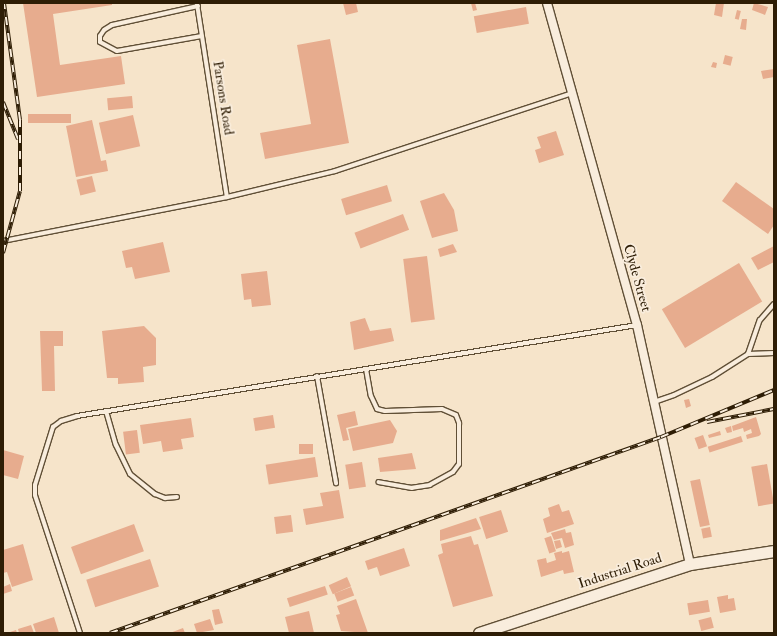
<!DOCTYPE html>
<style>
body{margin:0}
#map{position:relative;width:777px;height:636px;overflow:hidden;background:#f6e4ca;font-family:"IM FELL Double Pica",serif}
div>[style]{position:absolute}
.building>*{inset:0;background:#e7ac8e;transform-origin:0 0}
.roads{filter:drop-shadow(1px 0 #604f36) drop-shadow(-1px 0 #604f36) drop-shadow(0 1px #604f36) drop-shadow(0 -1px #604f36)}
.lane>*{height:4px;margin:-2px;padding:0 2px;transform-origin:2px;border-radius:2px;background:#f9eddd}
.street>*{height:8px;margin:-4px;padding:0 4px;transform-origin:4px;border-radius:4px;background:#f9eddd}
.secondary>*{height:11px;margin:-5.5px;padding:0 5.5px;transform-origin:5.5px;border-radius:5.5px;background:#f9eddd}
.rail>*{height:4px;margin-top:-2px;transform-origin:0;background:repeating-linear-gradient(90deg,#f9eddd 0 8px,#2e1d05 0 16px);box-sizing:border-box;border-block:1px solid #2e1d05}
span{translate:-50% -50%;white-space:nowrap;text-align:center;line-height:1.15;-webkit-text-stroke:3.5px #f9eddd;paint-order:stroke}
.street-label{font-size:14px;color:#2e1d05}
.frame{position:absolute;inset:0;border:4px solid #2e1d05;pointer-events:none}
</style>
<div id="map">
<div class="building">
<div style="clip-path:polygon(23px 3px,112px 3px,112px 5px,53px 14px,60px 65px,121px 56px,125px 84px,37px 97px)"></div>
<div style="clip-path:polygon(343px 3px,356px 3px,358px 12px,346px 15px)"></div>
<div style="clip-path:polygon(471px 3px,475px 3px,477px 10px,473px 11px)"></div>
<div style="clip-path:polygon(716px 3px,724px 3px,722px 17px,714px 15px)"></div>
<div style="clip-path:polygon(754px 3px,768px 7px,765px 15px,752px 10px)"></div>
<div style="left:526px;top:7px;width:17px;height:53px;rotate:80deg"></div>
<div style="left:737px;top:10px;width:4px;height:9px;rotate:14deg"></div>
<div style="clip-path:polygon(742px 19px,747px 19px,746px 30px,740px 29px)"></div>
<div style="clip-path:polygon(330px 39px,349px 143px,265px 159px,260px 133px,311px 124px,297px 45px)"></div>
<div style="left:725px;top:55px;width:8px;height:9px;rotate:14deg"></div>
<div style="clip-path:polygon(713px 62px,717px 63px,716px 68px,711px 67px)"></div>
<div style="clip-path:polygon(774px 69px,774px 77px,763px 79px,761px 71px)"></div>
<div style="left:132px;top:96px;width:12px;height:25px;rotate:85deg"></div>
<div style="left:71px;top:114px;width:9px;height:43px;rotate:90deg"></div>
<div style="left:133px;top:115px;width:32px;height:35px;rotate:77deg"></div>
<div style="clip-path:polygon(92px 120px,101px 161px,106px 160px,108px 171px,76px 177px,66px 126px)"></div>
<div style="clip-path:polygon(556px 131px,564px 155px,539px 163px,535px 150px,541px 148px,537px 137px)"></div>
<div style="left:92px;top:176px;width:16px;height:16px;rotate:76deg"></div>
<div style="clip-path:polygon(736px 182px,774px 209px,774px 225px,768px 234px,722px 201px)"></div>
<div style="left:387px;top:185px;width:17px;height:48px;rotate:73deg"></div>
<div style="clip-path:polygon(444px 193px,454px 210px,458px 231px,432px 238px,420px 201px)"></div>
<div style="left:403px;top:214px;width:17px;height:52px;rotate:69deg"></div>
<div style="clip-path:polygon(163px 242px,170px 272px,135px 279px,132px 267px,126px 268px,122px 251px)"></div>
<div style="clip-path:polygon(453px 244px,457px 252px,440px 257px,438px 249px)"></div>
<div style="clip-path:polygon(774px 246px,774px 262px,758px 270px,751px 258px)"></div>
<div style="left:427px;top:256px;width:64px;height:24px;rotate:83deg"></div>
<div style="left:739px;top:263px;width:45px;height:90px;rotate:59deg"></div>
<div style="clip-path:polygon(267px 271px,271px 305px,252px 307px,251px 299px,244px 300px,241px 274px)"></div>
<div style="clip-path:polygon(365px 318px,370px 331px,391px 328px,394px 341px,354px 350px,350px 322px)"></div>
<div style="clip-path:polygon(144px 326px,156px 338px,156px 365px,143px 367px,144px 382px,118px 384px,118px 378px,107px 378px,102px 331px)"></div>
<div style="clip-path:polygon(40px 331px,63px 331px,63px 346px,54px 346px,55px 391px,42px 391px)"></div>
<div style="clip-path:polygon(689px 399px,691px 406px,686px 408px,684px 400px)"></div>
<div style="clip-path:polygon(355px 411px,358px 425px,346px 428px,349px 440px,343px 441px,337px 415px)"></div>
<div style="left:273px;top:415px;width:13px;height:20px;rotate:81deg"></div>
<div style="clip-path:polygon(756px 417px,761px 434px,759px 436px,747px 439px,746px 435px,752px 433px,751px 429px,744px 432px,743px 428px,733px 431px,732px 426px)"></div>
<div style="clip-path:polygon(191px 418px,194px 437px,181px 439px,183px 449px,163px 452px,161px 441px,143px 444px,140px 425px)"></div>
<div style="clip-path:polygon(390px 420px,397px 431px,393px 443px,353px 451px,348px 429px)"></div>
<div style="clip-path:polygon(731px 426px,732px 432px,727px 433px,725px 428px)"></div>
<div style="left:137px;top:430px;width:23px;height:14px;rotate:83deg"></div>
<div style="clip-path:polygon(720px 431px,721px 435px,709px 438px,708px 435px)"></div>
<div style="left:703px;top:435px;width:12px;height:9px;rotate:70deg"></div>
<div style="left:741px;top:436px;width:6px;height:35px;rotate:72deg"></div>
<div style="left:313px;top:444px;width:10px;height:14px;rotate:90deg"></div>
<div style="clip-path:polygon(3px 450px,24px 456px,18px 479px,3px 475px)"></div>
<div style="clip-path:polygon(412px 453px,416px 469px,380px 472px,378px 458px)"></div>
<div style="left:315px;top:457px;width:20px;height:50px;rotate:81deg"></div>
<div style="left:362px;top:462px;width:25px;height:17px;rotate:81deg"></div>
<div style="left:767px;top:464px;width:40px;height:16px;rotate:80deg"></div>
<div style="left:700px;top:479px;width:47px;height:10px;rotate:78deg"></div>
<div style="clip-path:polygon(339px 490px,344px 518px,306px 525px,303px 509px,323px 506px,320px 493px)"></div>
<div style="clip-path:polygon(559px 504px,562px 512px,569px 510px,574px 524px,547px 533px,543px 519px,550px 516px,548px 508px)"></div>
<div style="left:501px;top:510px;width:23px;height:23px;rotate:72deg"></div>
<div style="left:291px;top:515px;width:17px;height:17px;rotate:83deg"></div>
<div style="clip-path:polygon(476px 518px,481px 529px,440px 541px,440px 530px)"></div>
<div style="left:134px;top:524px;width:29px;height:67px;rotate:70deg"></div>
<div style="left:710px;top:527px;width:10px;height:9px;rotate:79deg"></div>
<div style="clip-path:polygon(565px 529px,566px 533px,571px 532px,574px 545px,565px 548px,562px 538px,554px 540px,551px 533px)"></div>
<div style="clip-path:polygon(471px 536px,474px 545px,478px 544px,493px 596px,453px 607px,438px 555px,443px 553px,441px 544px)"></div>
<div style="left:551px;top:536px;width:16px;height:7px;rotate:72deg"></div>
<div style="clip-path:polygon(560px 540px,562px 547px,556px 549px,554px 541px)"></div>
<div style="clip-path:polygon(23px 544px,33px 580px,12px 587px,7px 572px,3px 573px,3px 550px)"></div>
<div style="clip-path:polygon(404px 548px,410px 566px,380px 576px,377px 567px,368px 570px,365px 561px)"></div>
<div style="clip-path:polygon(562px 551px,562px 553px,569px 551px,574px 572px,564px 574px,563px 570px,541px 577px,537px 560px,546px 558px,547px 563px,556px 560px,554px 553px)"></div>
<div style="left:150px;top:559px;width:29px;height:67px;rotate:72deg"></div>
<div style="left:347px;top:577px;width:10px;height:20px;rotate:66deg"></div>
<div style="clip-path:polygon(10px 584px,12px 591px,3px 594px,3px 587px)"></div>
<div style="left:325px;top:586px;width:9px;height:40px;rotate:72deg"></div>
<div style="left:351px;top:587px;width:9px;height:18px;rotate:69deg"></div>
<div style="clip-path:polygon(728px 595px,728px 599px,734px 598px,736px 610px,720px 613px,717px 597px)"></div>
<div style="clip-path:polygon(356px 599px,368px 633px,341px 631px,336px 615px,340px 614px,337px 606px)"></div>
<div style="left:708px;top:600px;width:12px;height:21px;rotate:81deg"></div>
<div style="clip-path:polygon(219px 609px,223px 623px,215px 625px,212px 610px)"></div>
<div style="clip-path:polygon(309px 611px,314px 633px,289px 633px,285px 617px)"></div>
<div style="clip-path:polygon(54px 617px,59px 633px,36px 633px,33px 624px)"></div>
<div style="left:711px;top:617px;width:11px;height:13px;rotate:75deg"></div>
<div style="clip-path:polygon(210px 619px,214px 630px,197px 633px,194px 624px)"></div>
<div style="clip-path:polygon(31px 625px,34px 633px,19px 633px,18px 629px)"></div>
<div style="clip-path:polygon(183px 628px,185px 633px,170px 633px)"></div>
<div style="clip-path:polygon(16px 630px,17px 633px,7px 633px)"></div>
</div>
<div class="roads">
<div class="lane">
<div style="left:197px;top:4px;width:195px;rotate:81.2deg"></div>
<div style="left:198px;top:6px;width:88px;rotate:167.5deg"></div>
<div style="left:112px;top:25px;width:9px;rotate:148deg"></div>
<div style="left:104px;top:30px;width:7px;rotate:124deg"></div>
<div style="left:100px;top:36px;width:6px;rotate:90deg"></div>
<div style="left:100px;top:42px;width:19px;rotate:28deg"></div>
<div style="left:117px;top:51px;width:86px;rotate:-10deg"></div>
<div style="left:3px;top:241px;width:228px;rotate:-11.1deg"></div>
<div style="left:227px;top:197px;width:111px;rotate:-13.5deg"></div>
<div style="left:335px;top:171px;width:250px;rotate:-18.2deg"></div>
<div style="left:748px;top:354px;width:36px;rotate:-71deg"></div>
<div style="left:760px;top:320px;width:21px;rotate:-49deg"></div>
<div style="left:366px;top:369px;width:27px;rotate:80deg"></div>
<div style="left:371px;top:396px;width:14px;rotate:65deg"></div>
<div style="left:377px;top:409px;width:8px;rotate:14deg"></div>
<div style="left:385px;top:411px;width:57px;rotate:-2deg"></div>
<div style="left:442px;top:409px;width:15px;rotate:23deg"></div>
<div style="left:456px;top:415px;width:9px;rotate:69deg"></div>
<div style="left:459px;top:423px;width:41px;rotate:90deg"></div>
<div style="left:459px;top:464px;width:10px;rotate:127deg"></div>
<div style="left:453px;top:472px;width:26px;rotate:151deg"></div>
<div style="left:430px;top:485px;width:18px;rotate:171deg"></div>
<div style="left:412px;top:488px;width:34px;rotate:-170deg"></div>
<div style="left:317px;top:376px;width:109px;rotate:79.9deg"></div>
<div style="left:654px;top:402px;width:21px;rotate:-19deg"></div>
<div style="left:674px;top:395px;width:42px;rotate:-25.3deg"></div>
<div style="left:712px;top:377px;width:43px;rotate:-32.6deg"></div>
<div style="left:748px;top:354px;width:26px;rotate:-2deg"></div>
<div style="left:106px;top:411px;width:35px;rotate:74deg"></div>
<div style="left:116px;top:445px;width:32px;rotate:64deg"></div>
<div style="left:130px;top:474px;width:32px;rotate:39deg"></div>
<div style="left:155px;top:494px;width:11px;rotate:22deg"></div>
<div style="left:165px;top:498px;width:12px;rotate:-5deg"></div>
<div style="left:80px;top:633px;width:145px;rotate:-108.1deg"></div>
<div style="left:35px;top:495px;width:10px;rotate:-90deg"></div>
<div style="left:35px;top:485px;width:61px;rotate:-72.8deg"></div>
<div style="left:53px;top:427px;width:10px;rotate:-37deg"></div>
<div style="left:61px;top:421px;width:17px;rotate:-17deg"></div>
<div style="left:77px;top:416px;width:567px;rotate:-9.23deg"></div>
</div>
<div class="street">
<div style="left:547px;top:3px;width:334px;rotate:74.4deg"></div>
<div style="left:637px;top:325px;width:245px;rotate:77.5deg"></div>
</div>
<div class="secondary">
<div style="left:479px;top:633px;width:222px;rotate:-18.1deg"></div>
<div style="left:690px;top:564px;width:85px;rotate:-8.8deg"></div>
</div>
</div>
<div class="rail">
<div style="left:3px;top:102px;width:40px;rotate:68deg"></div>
<div style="left:3px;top:253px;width:64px;rotate:-74.7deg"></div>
<div style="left:20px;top:191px;width:71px;rotate:-90deg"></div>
<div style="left:20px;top:120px;width:118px;rotate:-97.8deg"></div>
<div style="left:707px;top:422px;width:68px;rotate:-11deg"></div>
<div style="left:110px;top:633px;width:585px;rotate:-19.58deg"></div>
<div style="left:661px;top:437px;width:122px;rotate:-22.6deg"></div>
</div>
<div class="street-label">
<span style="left:223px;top:98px;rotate:81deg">Parsons Road</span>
<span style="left:637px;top:278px;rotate:74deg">Clyde Street</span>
<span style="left:620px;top:571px;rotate:-18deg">Industrial Road</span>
</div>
<div class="frame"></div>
</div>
